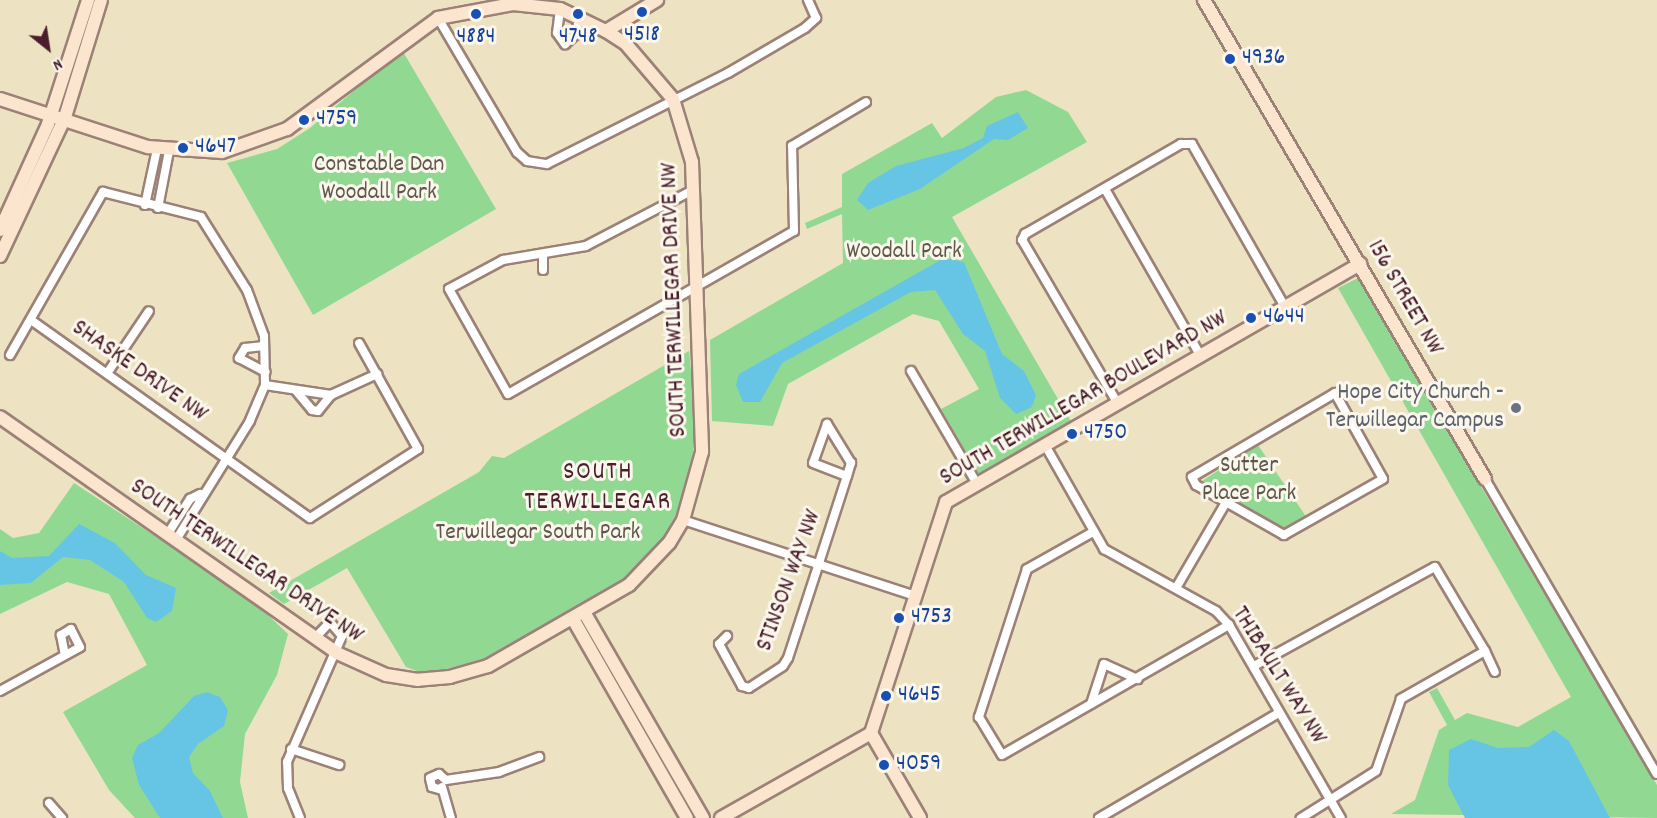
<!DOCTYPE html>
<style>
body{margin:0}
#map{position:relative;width:1657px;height:818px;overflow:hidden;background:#ede3c3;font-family:Dekko,sans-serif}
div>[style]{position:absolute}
.green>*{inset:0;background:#91d993}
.water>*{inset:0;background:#66c5e4}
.roads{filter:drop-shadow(2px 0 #9c8177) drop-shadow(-2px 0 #9c8177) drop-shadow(0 2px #9c8177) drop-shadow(0 -2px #9c8177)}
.street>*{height:8px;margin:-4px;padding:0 4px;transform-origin:4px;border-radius:4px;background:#fff}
.secondary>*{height:12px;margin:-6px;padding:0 6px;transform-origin:6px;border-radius:6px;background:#fbe5cf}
.dots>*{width:16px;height:16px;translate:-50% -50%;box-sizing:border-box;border:3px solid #fbf7ec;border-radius:50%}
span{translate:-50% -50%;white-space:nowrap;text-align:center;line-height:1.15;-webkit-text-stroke:6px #fbf7ec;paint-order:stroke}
.transit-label{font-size:24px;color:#164399}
.left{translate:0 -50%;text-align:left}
.park-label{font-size:24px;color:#5f574a}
.street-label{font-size:24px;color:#4a1f2b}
.worship-label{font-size:24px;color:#5b616d}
.right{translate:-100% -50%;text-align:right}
.neighbourhood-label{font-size:26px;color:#4a1f2b;letter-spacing:1.5px}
.north{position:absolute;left:18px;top:18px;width:60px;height:60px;-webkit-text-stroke:4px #fbf7ec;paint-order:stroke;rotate:150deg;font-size:16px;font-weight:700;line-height:24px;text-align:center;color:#4a1f2b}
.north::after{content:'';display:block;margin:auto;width:21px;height:27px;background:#4a1f2b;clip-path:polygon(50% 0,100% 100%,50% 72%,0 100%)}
</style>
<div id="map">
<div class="green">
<div style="clip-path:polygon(402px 50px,496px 209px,313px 315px,227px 163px,277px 149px,310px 128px)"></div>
<div style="clip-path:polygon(1026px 90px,1068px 112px,1087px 142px,952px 217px,1072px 423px,980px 476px,941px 409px,979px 389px,939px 321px,913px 314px,788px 384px,773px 426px,712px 421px,710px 340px,843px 263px,842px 214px,807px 229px,805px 223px,842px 207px,842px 174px,932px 123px,942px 138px,996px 97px)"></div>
<div style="clip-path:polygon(1358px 278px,1657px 785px,1657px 818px,1391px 814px,1415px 800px,1439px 730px,1447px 725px,1429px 692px,1437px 688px,1455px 720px,1467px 713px,1518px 727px,1571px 697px,1338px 288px)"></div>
<div style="clip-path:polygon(689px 351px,697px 427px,686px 496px,656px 550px,626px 579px,594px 599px,491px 658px,425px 674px,406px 667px,347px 568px,284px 604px,269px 593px,479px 472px,492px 456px,504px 458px)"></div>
<div style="clip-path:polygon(1258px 445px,1307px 518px,1285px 531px,1202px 481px)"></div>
<div style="clip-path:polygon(74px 483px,251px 599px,288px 634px,277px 675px,245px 734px,240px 782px,248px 818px,135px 818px,109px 790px,63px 712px,147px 665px,109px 594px,67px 582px,0 614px,0 529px,13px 538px,39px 533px)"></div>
</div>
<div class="water">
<div style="clip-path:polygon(1018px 112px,1028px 128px,1008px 140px,994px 139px,920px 189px,868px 210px,857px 200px,868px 183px,896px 166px,964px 148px,983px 138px,987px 126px)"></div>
<div style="clip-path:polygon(944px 258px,964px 262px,1002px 354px,1024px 371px,1036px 395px,1032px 407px,1016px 414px,1000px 398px,985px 351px,963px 334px,935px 290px,911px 292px,782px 363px,760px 402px,743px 402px,736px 385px,739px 374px)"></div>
<div style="clip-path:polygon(79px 524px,115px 543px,146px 575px,176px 588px,172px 611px,156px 622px,147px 618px,124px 582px,90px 560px,63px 557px,31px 583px,0 585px,0 551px,12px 558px,49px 556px)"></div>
<div style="clip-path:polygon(207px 692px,220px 697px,228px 710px,224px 726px,198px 744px,189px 757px,193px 773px,210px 791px,223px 818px,160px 818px,139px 785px,132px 758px,138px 745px,159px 733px,194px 696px)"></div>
<div style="clip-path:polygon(1554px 730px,1569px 741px,1610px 818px,1465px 818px,1448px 785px,1449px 750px,1471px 739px,1498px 748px,1529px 747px)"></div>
</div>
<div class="roads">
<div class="street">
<div style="left:560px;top:9px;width:24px;rotate:97deg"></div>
<div style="left:557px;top:33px;width:14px;rotate:54deg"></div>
<div style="left:565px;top:44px;width:15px;rotate:-42deg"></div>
<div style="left:576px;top:34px;width:15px;rotate:-79deg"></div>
<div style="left:438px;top:18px;width:156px;rotate:59.5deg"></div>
<div style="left:517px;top:152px;width:13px;rotate:42deg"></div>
<div style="left:527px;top:161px;width:20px;rotate:9deg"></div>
<div style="left:547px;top:164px;width:203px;rotate:-26.7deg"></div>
<div style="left:728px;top:73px;width:89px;rotate:-30.3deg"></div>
<div style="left:805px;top:28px;width:15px;rotate:-42deg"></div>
<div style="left:816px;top:18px;width:20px;rotate:-114deg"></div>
<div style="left:1105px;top:189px;width:191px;rotate:60.2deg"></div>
<div style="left:693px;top:190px;width:121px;rotate:152.4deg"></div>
<div style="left:586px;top:246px;width:84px;rotate:170.4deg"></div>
<div style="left:503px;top:260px;width:61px;rotate:151.8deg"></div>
<div style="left:449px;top:289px;width:120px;rotate:60.7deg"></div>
<div style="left:508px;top:394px;width:329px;rotate:-29.7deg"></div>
<div style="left:794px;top:231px;width:85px;rotate:-91.3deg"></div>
<div style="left:792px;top:146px;width:86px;rotate:-30.7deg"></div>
<div style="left:145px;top:205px;width:57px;rotate:-77.9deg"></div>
<div style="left:158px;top:208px;width:58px;rotate:-79.1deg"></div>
<div style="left:543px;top:254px;width:16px;rotate:90deg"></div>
<div style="left:31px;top:320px;width:342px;rotate:35.4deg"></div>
<div style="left:310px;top:518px;width:128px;rotate:-32.6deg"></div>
<div style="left:418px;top:449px;width:121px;rotate:-119.1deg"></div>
<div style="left:264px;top:346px;width:19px;rotate:174deg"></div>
<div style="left:245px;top:348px;width:12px;rotate:121deg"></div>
<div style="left:239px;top:358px;width:30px;rotate:28deg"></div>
<div style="left:10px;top:355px;width:188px;rotate:-60.3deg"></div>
<div style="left:103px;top:192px;width:101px;rotate:14.3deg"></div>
<div style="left:201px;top:217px;width:86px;rotate:57.8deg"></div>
<div style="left:247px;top:290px;width:49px;rotate:69.7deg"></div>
<div style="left:264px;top:336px;width:49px;rotate:88.8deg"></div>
<div style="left:265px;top:385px;width:39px;rotate:113deg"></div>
<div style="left:250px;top:421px;width:140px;rotate:121.9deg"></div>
<div style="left:911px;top:371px;width:131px;rotate:59.7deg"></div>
<div style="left:108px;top:372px;width:73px;rotate:-56.1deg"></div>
<div style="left:265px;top:385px;width:67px;rotate:8.6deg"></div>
<div style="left:331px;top:395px;width:51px;rotate:-24.5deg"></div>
<div style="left:297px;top:392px;width:23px;rotate:50deg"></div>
<div style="left:312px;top:410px;width:6px;rotate:9deg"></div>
<div style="left:318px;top:411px;width:21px;rotate:-51deg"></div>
<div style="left:1335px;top:393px;width:98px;rotate:60.8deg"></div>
<div style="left:1383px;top:479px;width:114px;rotate:150.5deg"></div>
<div style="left:1284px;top:535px;width:101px;rotate:-150.4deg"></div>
<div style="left:1196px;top:485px;width:9px;rotate:-117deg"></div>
<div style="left:1192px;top:477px;width:166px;rotate:-30.4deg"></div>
<div style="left:1118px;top:404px;width:190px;rotate:-120.3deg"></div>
<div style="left:1022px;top:240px;width:7px;rotate:-63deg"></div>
<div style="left:1025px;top:234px;width:180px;rotate:-30deg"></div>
<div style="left:1181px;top:144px;width:11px"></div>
<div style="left:1192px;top:144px;width:188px;rotate:60.3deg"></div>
<div style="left:1045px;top:445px;width:120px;rotate:60.4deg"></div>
<div style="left:1104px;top:549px;width:128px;rotate:29deg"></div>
<div style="left:1216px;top:611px;width:19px;rotate:47deg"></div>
<div style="left:1229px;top:625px;width:223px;rotate:59.9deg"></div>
<div style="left:1485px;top:479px;width:341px;rotate:59.8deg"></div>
<div style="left:683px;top:520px;width:241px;rotate:18.1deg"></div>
<div style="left:1093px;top:532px;width:76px;rotate:150.7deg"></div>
<div style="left:1027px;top:569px;width:156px;rotate:108deg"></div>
<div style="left:979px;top:717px;width:44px;rotate:58.8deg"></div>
<div style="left:1002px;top:755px;width:262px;rotate:-29.8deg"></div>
<div style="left:167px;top:535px;width:43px;rotate:-57.4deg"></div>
<div style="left:190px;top:499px;width:11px;rotate:-27deg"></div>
<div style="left:1176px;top:588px;width:97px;rotate:-59.7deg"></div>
<div style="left:727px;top:636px;width:11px;rotate:135deg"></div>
<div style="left:719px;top:644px;width:48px;rotate:61.3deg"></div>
<div style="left:742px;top:686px;width:7px;rotate:16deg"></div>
<div style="left:749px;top:688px;width:40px;rotate:-32.9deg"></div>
<div style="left:783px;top:666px;width:9px;rotate:-58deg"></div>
<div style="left:788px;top:658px;width:97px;rotate:-71.9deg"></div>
<div style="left:818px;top:566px;width:95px;rotate:-72.1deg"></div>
<div style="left:847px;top:476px;width:14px;rotate:-73deg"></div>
<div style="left:851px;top:463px;width:46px;rotate:-121.6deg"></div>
<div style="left:827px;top:424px;width:41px;rotate:109.7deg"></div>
<div style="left:813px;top:463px;width:36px;rotate:21deg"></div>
<div style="left:1485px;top:651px;width:23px;rotate:65deg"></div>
<div style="left:1254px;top:666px;width:206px;rotate:-28.7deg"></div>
<div style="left:1435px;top:567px;width:98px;rotate:59.2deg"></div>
<div style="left:1485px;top:651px;width:97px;rotate:150.3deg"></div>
<div style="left:1401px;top:699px;width:76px;rotate:109.1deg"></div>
<div style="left:1376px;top:771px;width:89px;rotate:147.9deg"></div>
<div style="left:0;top:691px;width:91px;rotate:-28.8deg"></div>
<div style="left:80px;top:647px;width:20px;rotate:-117deg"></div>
<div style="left:71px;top:629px;width:12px;rotate:149deg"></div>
<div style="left:61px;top:635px;width:20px;rotate:79deg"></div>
<div style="left:1091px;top:704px;width:42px;rotate:-72deg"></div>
<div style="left:1104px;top:664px;width:37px;rotate:24deg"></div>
<div style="left:291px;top:749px;width:51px;rotate:18.4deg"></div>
<div style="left:446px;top:780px;width:54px;rotate:-8.6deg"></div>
<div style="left:499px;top:772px;width:43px;rotate:-20.6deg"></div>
<div style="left:442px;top:787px;width:32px;rotate:74deg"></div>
<div style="left:442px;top:790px;width:10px;rotate:-163deg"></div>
<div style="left:432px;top:787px;width:9px;rotate:-103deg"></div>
<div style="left:430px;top:778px;width:10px;rotate:-24deg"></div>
<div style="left:439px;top:774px;width:9px;rotate:41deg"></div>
<div style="left:49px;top:803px;width:20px;rotate:49deg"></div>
<div style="left:300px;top:818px;width:32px;rotate:-112deg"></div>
<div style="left:288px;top:788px;width:26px;rotate:-92deg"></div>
<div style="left:287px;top:762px;width:137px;rotate:-66.4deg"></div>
<div style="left:342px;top:636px;width:18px;rotate:-131deg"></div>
<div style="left:330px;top:622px;width:22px;rotate:133deg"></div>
<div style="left:1099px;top:818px;width:208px;rotate:-30.3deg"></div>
</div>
<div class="secondary">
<div style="left:1204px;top:0;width:555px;rotate:59.6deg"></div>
<div style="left:606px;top:31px;width:60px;rotate:-31.3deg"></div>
<div style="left:0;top:99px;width:156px;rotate:18deg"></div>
<div style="left:148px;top:147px;width:74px;rotate:3.9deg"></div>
<div style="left:222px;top:152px;width:69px;rotate:-19.5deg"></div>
<div style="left:287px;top:129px;width:187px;rotate:-36.3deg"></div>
<div style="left:438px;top:18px;width:76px;rotate:-10.6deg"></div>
<div style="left:513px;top:4px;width:47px;rotate:6.1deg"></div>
<div style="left:560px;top:9px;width:51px;rotate:25.6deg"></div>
<div style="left:606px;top:31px;width:24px;rotate:33deg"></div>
<div style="left:626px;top:44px;width:72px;rotate:49.5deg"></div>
<div style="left:673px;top:99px;width:66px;rotate:73.2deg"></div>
<div style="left:692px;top:162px;width:290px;rotate:88deg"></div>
<div style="left:702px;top:452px;width:71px;rotate:105.6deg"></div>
<div style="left:683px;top:520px;width:27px;rotate:121deg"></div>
<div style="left:669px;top:543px;width:58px;rotate:133.6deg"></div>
<div style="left:629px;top:585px;width:163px;rotate:150.1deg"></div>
<div style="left:488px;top:666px;width:40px;rotate:164deg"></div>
<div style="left:450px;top:677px;width:32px;rotate:175deg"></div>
<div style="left:418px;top:680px;width:32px;rotate:-171deg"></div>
<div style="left:386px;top:675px;width:54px;rotate:-155.8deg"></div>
<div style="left:337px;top:653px;width:411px;rotate:-145deg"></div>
<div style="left:0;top:230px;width:116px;rotate:-65.6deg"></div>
<div style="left:48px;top:124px;width:130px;rotate:-72.1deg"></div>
<div style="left:0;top:256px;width:153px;rotate:-64.9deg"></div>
<div style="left:65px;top:117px;width:122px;rotate:-72.9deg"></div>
<div style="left:584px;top:612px;width:238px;rotate:60deg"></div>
<div style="left:573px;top:619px;width:229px;rotate:60.2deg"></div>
<div style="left:871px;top:733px;width:243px;rotate:-72deg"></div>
<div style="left:946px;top:502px;width:478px;rotate:-29.9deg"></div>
<div style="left:871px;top:733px;width:98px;rotate:60deg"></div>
<div style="left:721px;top:818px;width:172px;rotate:-29.5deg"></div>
</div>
</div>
<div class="dots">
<div style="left:642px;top:12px;background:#1a4fb4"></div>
<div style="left:476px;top:14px;background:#1a4fb4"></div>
<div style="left:578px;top:14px;background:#1a4fb4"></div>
<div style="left:1230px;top:59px;background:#1a4fb4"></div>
<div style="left:304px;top:120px;background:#1a4fb4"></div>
<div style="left:183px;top:148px;background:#1a4fb4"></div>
<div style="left:1251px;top:318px;background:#1a4fb4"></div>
<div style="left:1516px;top:408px;background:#6b7280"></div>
<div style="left:1072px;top:434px;background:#1a4fb4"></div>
<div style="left:899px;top:618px;background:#1a4fb4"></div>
<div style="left:886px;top:696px;background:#1a4fb4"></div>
<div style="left:884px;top:765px;background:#1a4fb4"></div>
</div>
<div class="transit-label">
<span style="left:642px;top:36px">4518</span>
<span style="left:476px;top:38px">4884</span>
<span style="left:578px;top:38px">4748</span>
<span class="left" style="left:1242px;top:59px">4936</span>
<span class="left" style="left:316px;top:120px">4759</span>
<span class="left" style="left:195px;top:148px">4647</span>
<span class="left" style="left:1263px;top:318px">4644</span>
<span class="left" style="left:1084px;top:434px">4750</span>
<span class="left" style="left:911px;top:618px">4753</span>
<span class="left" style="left:898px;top:696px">4645</span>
<span class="left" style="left:896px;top:765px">4059</span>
</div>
<div class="park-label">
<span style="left:379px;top:180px">Constable Dan<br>Woodall Park</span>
<span style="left:904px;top:253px">Woodall Park</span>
<span style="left:1249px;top:481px">Sutter<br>Place Park</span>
<span style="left:538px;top:534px">Terwillegar South Park</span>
</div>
<div class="street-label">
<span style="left:1404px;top:298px;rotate:60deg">156 STREET NW</span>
<span style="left:675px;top:300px;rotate:-92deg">SOUTH TERWILLEGAR DRIVE NW</span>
<span style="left:139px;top:372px;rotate:35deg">SHASKE DRIVE NW</span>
<span style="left:1084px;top:399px;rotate:-30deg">SOUTH TERWILLEGAR BOULEVARD NW</span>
<span style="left:246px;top:562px;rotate:34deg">SOUTH TERWILLEGAR DRIVE NW</span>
<span style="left:790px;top:581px;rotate:-70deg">STINSON WAY NW</span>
<span style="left:1278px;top:676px;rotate:58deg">THIBAULT WAY NW</span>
</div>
<div class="worship-label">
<span class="right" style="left:1504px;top:408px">Hope City Church -<br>Terwillegar Campus</span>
</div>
<div class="neighbourhood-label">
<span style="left:598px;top:488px">SOUTH<br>TERWILLEGAR</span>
</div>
<div class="north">N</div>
</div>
